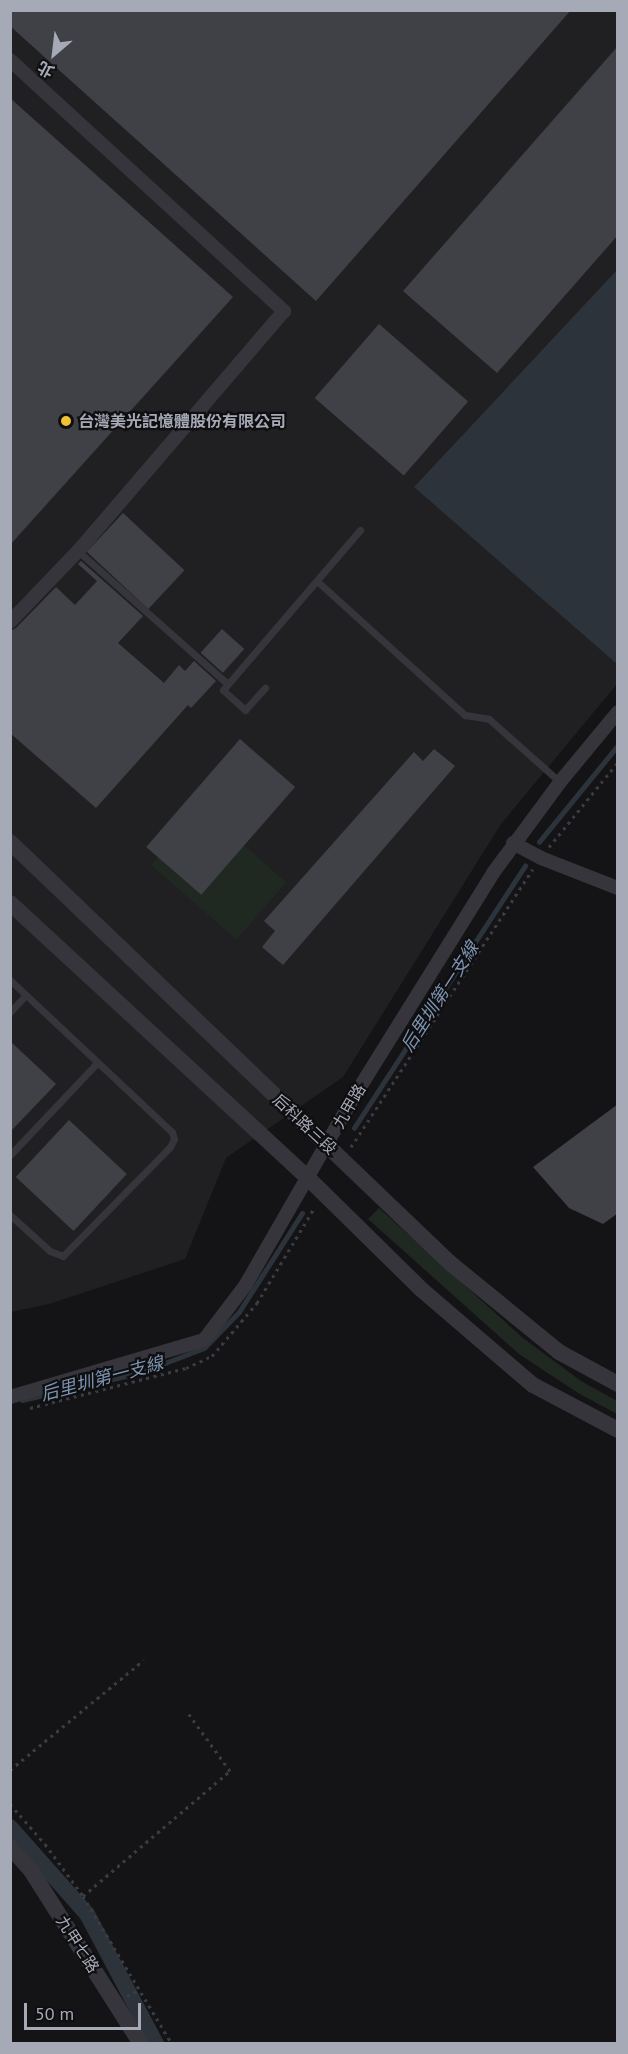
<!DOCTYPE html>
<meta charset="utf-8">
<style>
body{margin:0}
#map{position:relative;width:628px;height:2054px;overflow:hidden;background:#141416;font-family:"PT Sans","Noto Sans TC",sans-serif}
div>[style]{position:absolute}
.built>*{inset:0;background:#202023}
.green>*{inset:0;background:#202822;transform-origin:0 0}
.water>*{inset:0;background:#2c333b}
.stream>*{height:4.5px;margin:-2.25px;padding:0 2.25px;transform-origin:2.25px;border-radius:2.25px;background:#2c333b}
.canal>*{height:16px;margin:-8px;padding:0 8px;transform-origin:8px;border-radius:8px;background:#2c333b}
.building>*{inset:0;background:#404146;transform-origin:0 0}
.path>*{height:3px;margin-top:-1.5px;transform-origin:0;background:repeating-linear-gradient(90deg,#3b3c42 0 3px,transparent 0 7.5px)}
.service>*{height:7px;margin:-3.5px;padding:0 3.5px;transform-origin:3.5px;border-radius:3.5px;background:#35353b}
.minor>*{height:14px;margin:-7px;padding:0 7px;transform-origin:7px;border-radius:7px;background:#35353b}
.tertiary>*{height:16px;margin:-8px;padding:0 8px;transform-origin:8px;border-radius:8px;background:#35353b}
.dots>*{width:16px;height:16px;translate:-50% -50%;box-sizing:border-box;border:3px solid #0f0f11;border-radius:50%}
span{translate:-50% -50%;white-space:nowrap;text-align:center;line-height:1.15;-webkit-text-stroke:4.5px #0f0f11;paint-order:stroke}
.poi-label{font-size:16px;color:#a6a9b6;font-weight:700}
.left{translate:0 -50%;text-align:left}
.street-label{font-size:16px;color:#a6a9b6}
.water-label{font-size:18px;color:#7d93b1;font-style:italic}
.frame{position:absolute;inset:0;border:12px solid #a6a9b6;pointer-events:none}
.north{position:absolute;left:24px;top:24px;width:60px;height:60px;-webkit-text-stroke:4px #0f0f11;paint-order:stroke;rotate:208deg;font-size:16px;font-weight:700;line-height:24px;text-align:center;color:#a6a9b6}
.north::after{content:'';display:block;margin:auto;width:21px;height:27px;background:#a6a9b6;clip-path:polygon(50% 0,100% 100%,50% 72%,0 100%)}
.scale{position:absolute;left:24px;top:2003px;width:117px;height:27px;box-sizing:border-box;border:3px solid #a6a9b6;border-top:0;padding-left:8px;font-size:18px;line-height:21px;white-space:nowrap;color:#a6a9b6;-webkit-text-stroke:4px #0f0f11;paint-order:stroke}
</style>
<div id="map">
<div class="built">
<div style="clip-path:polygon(11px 11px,617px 11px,617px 684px,501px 824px,343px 1077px,226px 1158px,185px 1259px,49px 1304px,11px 1312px)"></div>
</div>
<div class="green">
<div style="left:201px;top:808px;width:113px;height:76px;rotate:41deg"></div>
<div style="clip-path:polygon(379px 1208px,523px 1338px,581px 1381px,617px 1401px,617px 1414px,578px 1393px,519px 1354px,368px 1219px)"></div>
</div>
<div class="water">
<div style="clip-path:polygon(617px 270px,617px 664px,414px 487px)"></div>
</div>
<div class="stream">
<div style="left:539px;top:842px;width:125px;rotate:-50.8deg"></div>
<div style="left:354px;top:1128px;width:313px;rotate:-56.9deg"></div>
<div style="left:22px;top:1400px;width:120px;rotate:-13deg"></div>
<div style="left:139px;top:1373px;width:70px;rotate:-21deg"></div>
<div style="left:204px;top:1348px;width:50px;rotate:-45.8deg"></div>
<div style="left:239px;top:1312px;width:117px;rotate:-57.5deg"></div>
</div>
<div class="canal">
<div style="left:10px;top:1827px;width:116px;rotate:48.5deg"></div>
<div style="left:87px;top:1914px;width:147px;rotate:62deg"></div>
</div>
<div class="building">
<div style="clip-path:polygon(10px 10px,571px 10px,316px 301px,10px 26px)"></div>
<div style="clip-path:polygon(618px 46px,618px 235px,497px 373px,403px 291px)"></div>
<div style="clip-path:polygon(10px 98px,233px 297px,10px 545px)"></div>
<div style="left:379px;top:324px;width:118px;height:98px;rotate:41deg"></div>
<div style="left:123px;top:513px;width:84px;height:53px;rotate:43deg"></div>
<div style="clip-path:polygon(81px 561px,143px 616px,118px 643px,164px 683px,179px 665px,185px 671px,194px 661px,216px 681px,191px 708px,188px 705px,96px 808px,10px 733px,10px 631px,16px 628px,56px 587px,75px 605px,97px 581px,78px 564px)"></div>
<div style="left:222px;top:629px;width:30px;height:32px;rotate:42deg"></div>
<div style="left:240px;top:739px;width:73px;height:143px;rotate:41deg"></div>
<div style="clip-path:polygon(434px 749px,455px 766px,283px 965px,262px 947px,275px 931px,264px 921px,414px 752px,423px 761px)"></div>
<div style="clip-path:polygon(10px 1041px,56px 1084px,10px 1132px)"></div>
<div style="clip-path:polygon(618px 1104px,618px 1213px,603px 1224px,569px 1208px,533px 1167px)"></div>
<div style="left:69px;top:1120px;width:79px;height:78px;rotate:43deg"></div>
</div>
<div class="path">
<div style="left:549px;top:847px;width:109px;rotate:-50.9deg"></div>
<div style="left:351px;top:1147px;width:332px;rotate:-56.8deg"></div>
<div style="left:30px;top:1408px;width:161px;rotate:-14.4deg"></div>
<div style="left:186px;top:1368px;width:29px;rotate:-25deg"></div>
<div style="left:212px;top:1356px;width:70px;rotate:-49.7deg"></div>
<div style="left:257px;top:1303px;width:112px;rotate:-58.9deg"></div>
<div style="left:10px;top:1770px;width:173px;rotate:-39.4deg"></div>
<div style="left:10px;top:1804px;width:53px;rotate:48.8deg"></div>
<div style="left:45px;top:1844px;width:64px;rotate:53.8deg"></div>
<div style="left:83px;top:1896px;width:173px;rotate:59deg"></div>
<div style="left:83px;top:1896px;width:193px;rotate:-40.4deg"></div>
<div style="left:230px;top:1771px;width:72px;rotate:-125.9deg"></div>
<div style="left:127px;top:1996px;width:13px;rotate:-27deg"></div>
</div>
<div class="service">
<div style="left:78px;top:551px;width:200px;rotate:41.6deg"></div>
<div style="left:228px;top:684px;width:203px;rotate:-49.4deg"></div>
<div style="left:317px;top:581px;width:200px;rotate:42.2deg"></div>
<div style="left:465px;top:715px;width:24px;rotate:9deg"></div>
<div style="left:489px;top:719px;width:95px;rotate:41.6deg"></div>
<div style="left:228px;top:684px;width:8px;rotate:130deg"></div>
<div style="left:223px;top:690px;width:30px;rotate:42deg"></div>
<div style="left:245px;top:710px;width:30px;rotate:-48deg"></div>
<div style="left:10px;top:980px;width:222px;rotate:43.2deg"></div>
<div style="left:172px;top:1132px;width:7px;rotate:74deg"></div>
<div style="left:174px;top:1139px;width:9px;rotate:117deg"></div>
<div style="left:170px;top:1147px;width:153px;rotate:134.5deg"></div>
<div style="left:63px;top:1256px;width:14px;rotate:-159deg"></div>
<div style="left:50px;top:1251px;width:54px;rotate:-138deg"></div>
<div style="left:10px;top:1012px;width:23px;rotate:-47deg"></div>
<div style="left:10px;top:1155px;width:125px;rotate:-46.6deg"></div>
</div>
<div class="minor">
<div style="left:10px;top:60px;width:372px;rotate:42.5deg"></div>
<div style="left:284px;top:311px;width:316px;rotate:130.6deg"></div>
<div style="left:78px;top:551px;width:98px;rotate:133.8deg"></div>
<div style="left:513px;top:843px;width:32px;rotate:28deg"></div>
<div style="left:541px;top:858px;width:83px;rotate:21.3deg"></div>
<div style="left:10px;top:1397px;width:202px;rotate:-16.4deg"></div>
<div style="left:204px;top:1340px;width:68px;rotate:-52.8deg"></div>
<div style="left:245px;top:1286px;width:220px;rotate:-60.1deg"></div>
<div style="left:355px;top:1095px;width:261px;rotate:-58.1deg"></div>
<div style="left:493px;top:873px;width:113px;rotate:-53.6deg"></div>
<div style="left:560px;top:782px;width:91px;rotate:-50.4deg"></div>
</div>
<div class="tertiary">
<div style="left:10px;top:842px;width:609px;rotate:43.74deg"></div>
<div style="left:450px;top:1263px;width:141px;rotate:39.2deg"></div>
<div style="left:559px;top:1352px;width:67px;rotate:28.5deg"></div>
<div style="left:10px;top:903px;width:407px;rotate:42.7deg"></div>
<div style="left:309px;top:1179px;width:158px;rotate:44.5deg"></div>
<div style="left:422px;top:1290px;width:146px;rotate:40.6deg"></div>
<div style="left:533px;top:1385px;width:96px;rotate:27.9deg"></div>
<div style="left:10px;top:1847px;width:30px;rotate:48deg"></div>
<div style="left:30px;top:1869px;width:207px;rotate:57.6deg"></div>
</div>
<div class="dots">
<div style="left:66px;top:421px;background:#f0c232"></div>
</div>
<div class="poi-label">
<span class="left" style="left:78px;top:421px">台灣美光記憶體股份有限公司</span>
</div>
<div class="street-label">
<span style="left:349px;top:1106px;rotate:-60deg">九甲路</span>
<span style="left:305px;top:1124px;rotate:43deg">后科路三段</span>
<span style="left:78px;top:1944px;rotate:57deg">九甲七路</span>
</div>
<div class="water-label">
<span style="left:440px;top:997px;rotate:-57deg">后里圳第一支線</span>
<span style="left:102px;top:1379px;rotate:-15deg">后里圳第一支線</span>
</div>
<div class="frame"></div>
<div class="north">北</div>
<div class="scale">50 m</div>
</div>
